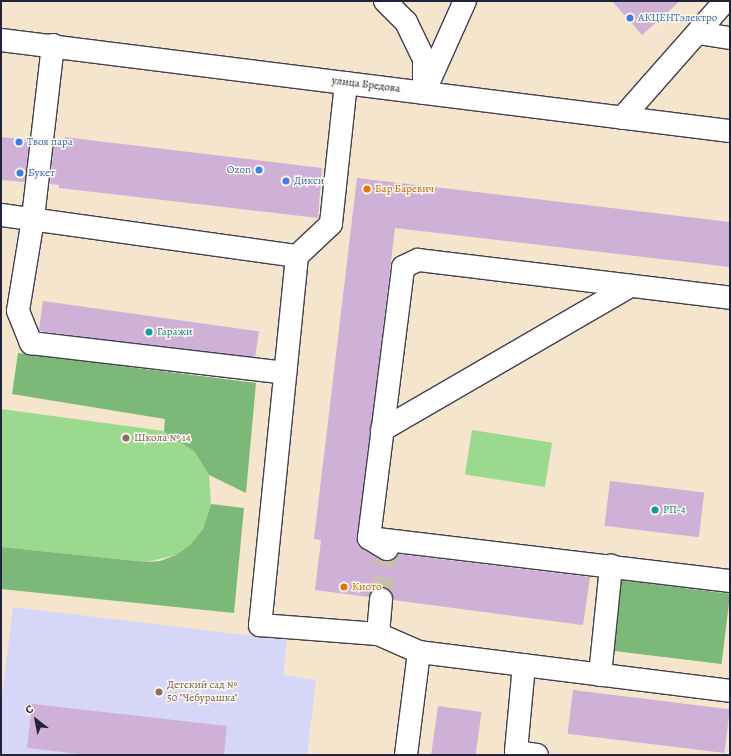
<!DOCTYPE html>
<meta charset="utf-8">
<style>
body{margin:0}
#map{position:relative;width:731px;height:756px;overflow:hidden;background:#f5e5cc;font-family:Alegreya,serif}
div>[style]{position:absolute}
.built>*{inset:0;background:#d6d7f8}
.green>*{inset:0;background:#9bd98e;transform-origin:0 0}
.forest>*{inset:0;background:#7cb979;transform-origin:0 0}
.building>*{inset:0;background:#cfb0d6;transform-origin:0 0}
.minor-tunnel>*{height:22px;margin-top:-11px;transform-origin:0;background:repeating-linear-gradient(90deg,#cbbeaf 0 22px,transparent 0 33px)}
.roads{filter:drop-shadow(1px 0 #423f51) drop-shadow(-1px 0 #423f51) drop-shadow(0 1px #423f51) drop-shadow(0 -1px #423f51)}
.minor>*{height:22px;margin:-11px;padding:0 11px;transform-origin:11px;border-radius:11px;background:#fff}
.dots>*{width:11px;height:11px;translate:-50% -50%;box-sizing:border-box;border:2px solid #fbf7ec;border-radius:50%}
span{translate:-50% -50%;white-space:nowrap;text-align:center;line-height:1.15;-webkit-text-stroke:3px #fbf7ec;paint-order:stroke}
.shop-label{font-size:11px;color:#366cbe}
.left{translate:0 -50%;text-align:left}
.right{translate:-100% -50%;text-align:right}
.street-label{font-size:11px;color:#22223b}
.food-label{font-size:11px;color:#c56008}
.culture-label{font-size:11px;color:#0d838f}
.education-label{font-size:11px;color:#785e54}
.frame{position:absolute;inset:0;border:2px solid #22223b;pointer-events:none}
.north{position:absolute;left:16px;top:700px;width:40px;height:40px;-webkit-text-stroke:3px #fbf7ec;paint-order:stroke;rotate:328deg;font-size:11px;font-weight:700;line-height:16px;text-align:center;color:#22223b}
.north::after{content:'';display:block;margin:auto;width:14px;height:18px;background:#22223b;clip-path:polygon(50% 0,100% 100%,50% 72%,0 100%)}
</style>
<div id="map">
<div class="built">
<div style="clip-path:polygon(13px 607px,287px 640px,283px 675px,316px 680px,307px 755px,1px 755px,1px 705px)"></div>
</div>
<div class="green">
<div style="clip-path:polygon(1px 409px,164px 431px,174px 436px,194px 451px,209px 475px,211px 504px,203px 529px,190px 545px,176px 555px,147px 562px,1px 547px)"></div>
<div style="left:472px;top:430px;width:81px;height:45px;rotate:9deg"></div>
</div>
<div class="forest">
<div style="clip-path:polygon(18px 353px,256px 383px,246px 493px,209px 475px,194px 451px,164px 431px,165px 419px,12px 394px)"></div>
<div style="clip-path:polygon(211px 504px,244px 508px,234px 613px,1px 589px,1px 547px,147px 562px,160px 561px,176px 555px,190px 545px,203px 529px)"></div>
<div style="left:619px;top:580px;width:112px;height:71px;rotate:7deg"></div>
</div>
<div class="building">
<div style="clip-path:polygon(612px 1px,680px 1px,642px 35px)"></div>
<div style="clip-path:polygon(1px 137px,30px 140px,25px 182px,1px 180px)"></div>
<div style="clip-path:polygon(64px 137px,322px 168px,318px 218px,59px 188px,59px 185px,50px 184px,54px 142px,64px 143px)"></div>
<div style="clip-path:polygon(357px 178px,730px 222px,730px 267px,395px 228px,357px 545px,386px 561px,393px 560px,398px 554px,590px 577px,583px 625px,393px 600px,392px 593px,382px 587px,375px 588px,369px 597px,315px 590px,321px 540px,314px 539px)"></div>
<div style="left:43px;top:301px;width:218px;height:30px;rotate:8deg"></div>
<div style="left:610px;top:481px;width:95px;height:45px;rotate:7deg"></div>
<div style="left:573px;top:690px;width:158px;height:44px;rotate:7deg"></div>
<div style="clip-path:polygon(32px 704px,227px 726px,224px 755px,89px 755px,27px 748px)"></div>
<div style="left:438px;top:706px;width:44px;height:49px;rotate:8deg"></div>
</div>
<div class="minor-tunnel">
<div style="left:381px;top:599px;width:50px;rotate:-83.2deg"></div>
</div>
<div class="roads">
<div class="minor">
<div style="left:385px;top:1px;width:30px;rotate:45deg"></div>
<div style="left:406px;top:22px;width:41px;rotate:64.1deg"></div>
<div style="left:424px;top:59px;width:34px;rotate:90deg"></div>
<div style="left:698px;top:33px;width:32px;rotate:9deg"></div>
<div style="left:1px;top:40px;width:735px;rotate:7.12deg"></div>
<div style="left:53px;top:45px;width:175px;rotate:96.6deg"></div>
<div style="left:33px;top:219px;width:93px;rotate:99.3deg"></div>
<div style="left:18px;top:311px;width:35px;rotate:68deg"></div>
<div style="left:31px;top:343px;width:256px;rotate:6.7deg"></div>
<div style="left:346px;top:83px;width:142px;rotate:96.1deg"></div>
<div style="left:331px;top:224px;width:47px;rotate:136.7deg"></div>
<div style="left:297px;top:256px;width:371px;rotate:95.7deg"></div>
<div style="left:260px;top:625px;width:118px;rotate:4.4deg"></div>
<div style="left:378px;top:634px;width:45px;rotate:23.7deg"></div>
<div style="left:426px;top:88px;width:95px;rotate:-65.9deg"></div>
<div style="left:622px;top:118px;width:156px;rotate:-48.6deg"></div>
<div style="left:1px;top:215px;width:299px;rotate:7.9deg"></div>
<div style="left:382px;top:430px;width:287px;rotate:-30.1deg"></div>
<div style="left:369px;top:538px;width:273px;rotate:-82.8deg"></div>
<div style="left:403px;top:267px;width:17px;rotate:-25deg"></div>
<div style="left:418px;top:260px;width:314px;rotate:6.9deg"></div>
<div style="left:387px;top:549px;width:21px;rotate:-149deg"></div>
<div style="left:369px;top:538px;width:364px;rotate:6.8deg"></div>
<div style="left:378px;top:634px;width:35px;rotate:-85deg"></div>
<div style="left:524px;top:665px;width:87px;rotate:95.3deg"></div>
<div style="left:516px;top:752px;width:21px;rotate:8deg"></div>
<div style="left:600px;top:675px;width:110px;rotate:-84.2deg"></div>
<div style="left:406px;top:755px;width:104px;rotate:-82.8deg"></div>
<div style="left:419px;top:652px;width:313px;rotate:7.1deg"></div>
</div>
</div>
<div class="dots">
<div style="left:630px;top:18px;background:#3f7fe0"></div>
<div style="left:19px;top:142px;background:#3f7fe0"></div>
<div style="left:259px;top:170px;background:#3f7fe0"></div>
<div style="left:20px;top:173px;background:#3f7fe0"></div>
<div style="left:286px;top:181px;background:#3f7fe0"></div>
<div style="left:367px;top:189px;background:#e8710a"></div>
<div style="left:149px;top:332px;background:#0f9aa8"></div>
<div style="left:126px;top:438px;background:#8d6e63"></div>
<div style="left:655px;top:510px;background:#0f9aa8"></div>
<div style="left:344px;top:587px;background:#e8710a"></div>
<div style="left:159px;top:692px;background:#8d6e63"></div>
</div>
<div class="shop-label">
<span class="left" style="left:638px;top:18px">АКЦЕНТэлектро</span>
<span class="left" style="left:27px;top:142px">Твоя пара</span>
<span class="right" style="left:251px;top:170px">Ozon</span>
<span class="left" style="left:28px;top:173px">Букет</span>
<span class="left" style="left:294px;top:181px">Дикси</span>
</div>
<div class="street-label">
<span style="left:366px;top:85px;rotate:7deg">улица Бредова</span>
</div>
<div class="food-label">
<span class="left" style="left:375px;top:189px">Бар Баревич</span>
<span class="left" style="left:352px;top:587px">Киото</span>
</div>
<div class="culture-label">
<span class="left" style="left:157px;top:332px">Гаражи</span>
<span class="left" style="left:663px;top:510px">РП-4</span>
</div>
<div class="education-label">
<span class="left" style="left:134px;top:438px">Школа № 14</span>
<span class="left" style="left:167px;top:692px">Детский сад №<br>50 "Чебурашка"</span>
</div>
<div class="frame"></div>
<div class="north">С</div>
</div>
